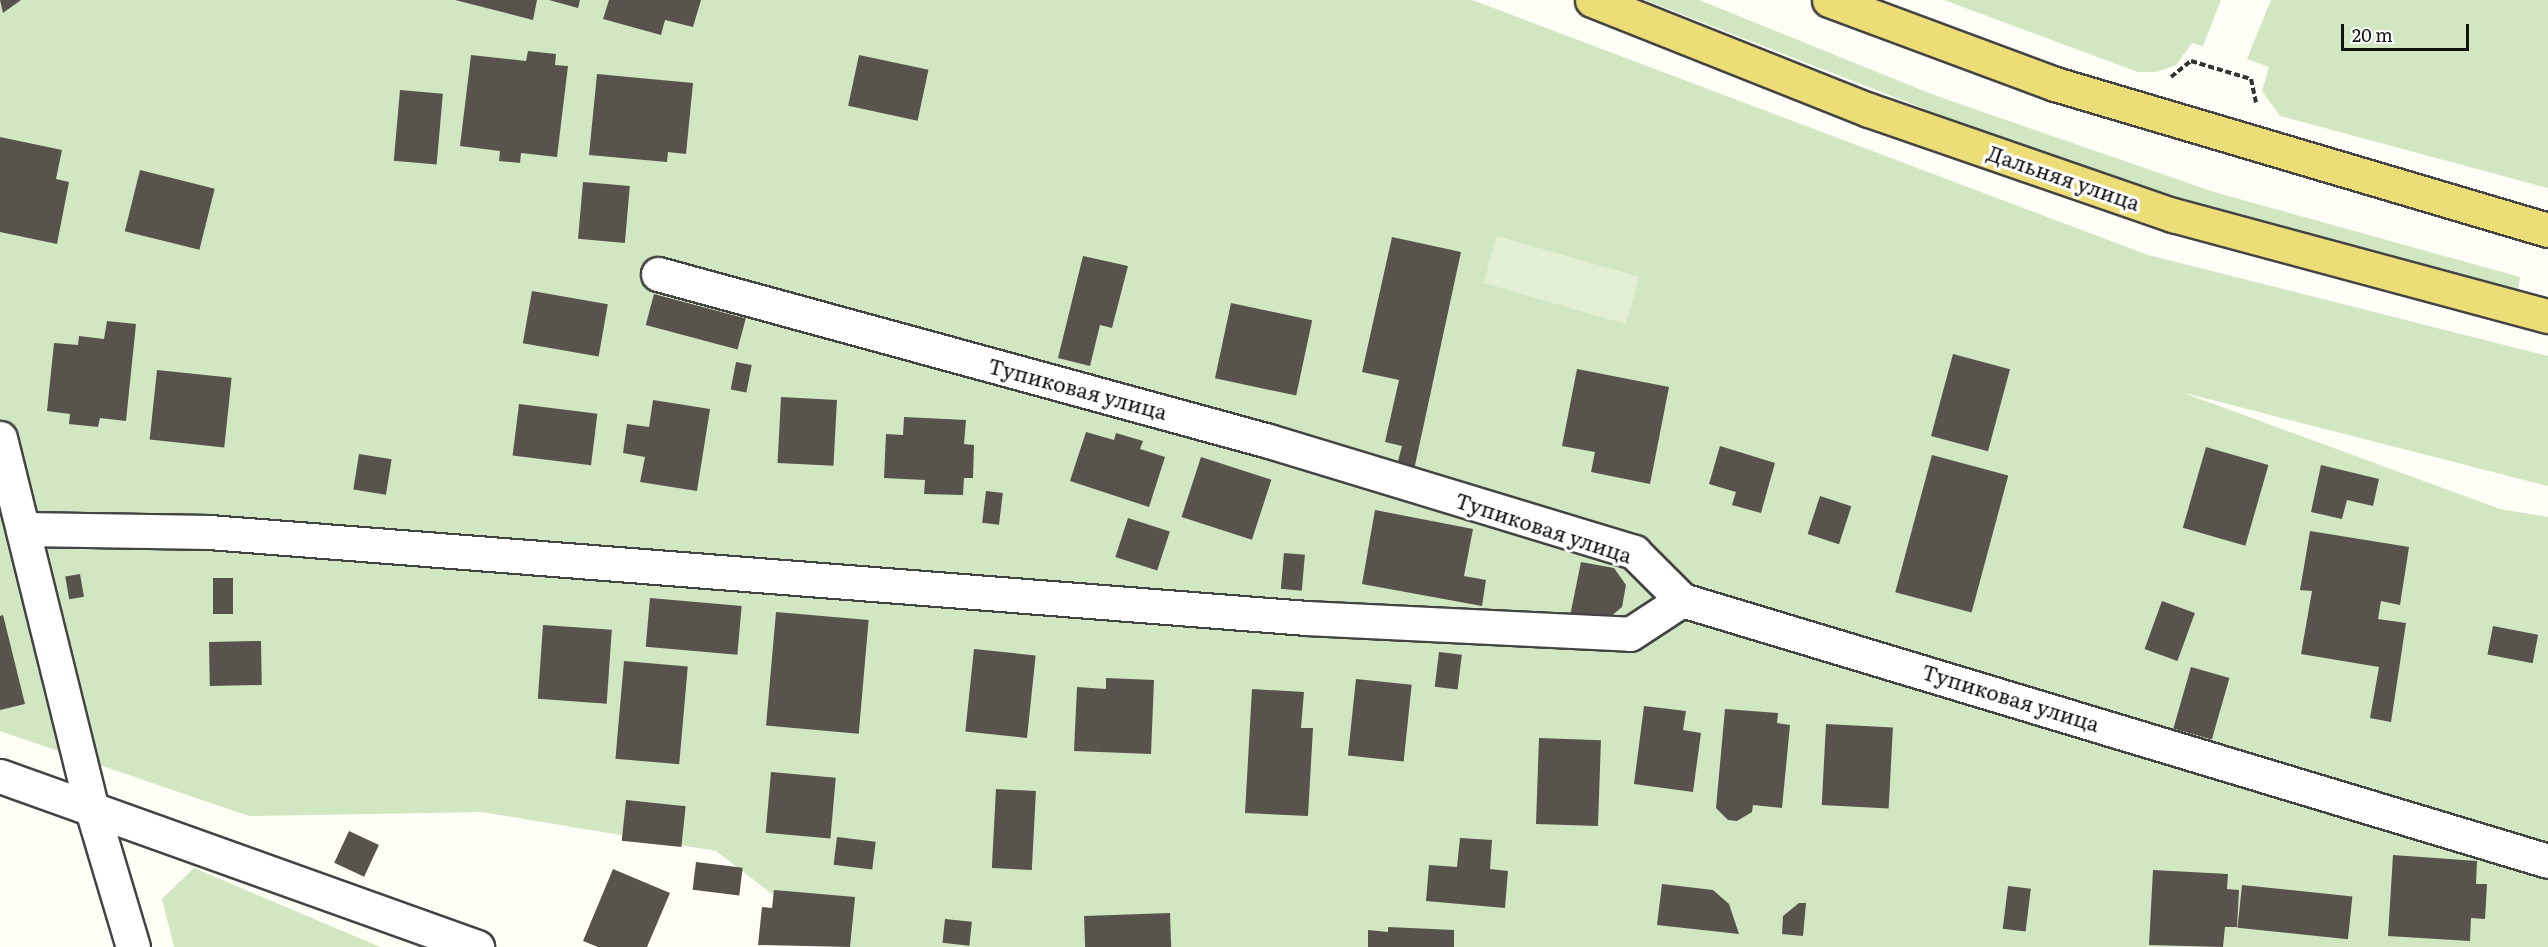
<!DOCTYPE html>
<meta charset="utf-8">
<style>
body{margin:0}
#map{position:relative;width:2548px;height:947px;overflow:hidden;background:#fefdf6;font-family:Literata,serif}
div>[style]{position:absolute}
.green>*{inset:0;background:#d0e7c1}
.pitch>*{inset:0;background:#e2efd2;transform-origin:0 0}
.building>*{inset:0;background:#59534e;transform-origin:0 0}
.path>*{height:4px;margin-top:-2px;transform-origin:0;background:repeating-linear-gradient(90deg,#333 0 6px,transparent 0 9px)}
.roads{filter:drop-shadow(2px 0 #444) drop-shadow(-2px 0 #444) drop-shadow(0 2px #444) drop-shadow(0 -2px #444)}
.minor>*{height:33px;margin:-16.5px;padding:0 16.5px;transform-origin:16.5px;border-radius:16.5px;background:#fff}
.major>*{height:33px;margin:-16.5px;padding:0 16.5px;transform-origin:16.5px;border-radius:16.5px;background:#eddd77}
span{translate:-50% -50%;white-space:nowrap;text-align:center;line-height:1.15;-webkit-text-stroke:6px #fff;paint-order:stroke}
.street-label{font-size:21px;color:#111}
.scale{position:absolute;left:2341px;top:24px;width:128px;height:27px;box-sizing:border-box;border:3px solid #111;border-top:0;padding-left:8px;font-size:18px;line-height:21px;white-space:nowrap;color:#111;-webkit-text-stroke:4px #fff;paint-order:stroke}
</style>
<div id="map">
<div class="green">
<div style="clip-path:polygon(0 0,1472px 0,2148px 255px,2548px 356px,2548px 486px,2181px 392px,2500px 509px,2548px 517px,2548px 947px,841px 947px,716px 851px,482px 812px,249px 816px,0 731px)"></div>
<div style="clip-path:polygon(1645px 0,1699px 0,1934px 95px,2214px 192px,2520px 277px,2517px 296px,2412px 271px,2038px 153px)"></div>
<div style="clip-path:polygon(1944px 0,2221px 0,2203px 46px,2192px 43px,2176px 65px,2157px 72px,2138px 72px)"></div>
<div style="clip-path:polygon(2271px 0,2548px 0,2548px 188px,2280px 116px,2262px 91px,2269px 67px,2247px 59px)"></div>
<div style="clip-path:polygon(194px 868px,380px 947px,174px 947px,162px 899px)"></div>
</div>
<div class="pitch">
<div style="left:1497px;top:236px;width:148px;height:49px;rotate:16deg"></div>
</div>
<div class="building">
<div style="clip-path:polygon(0 0,21px 0,3px 13px)"></div>
<div style="clip-path:polygon(455px 0,537px 0,533px 20px)"></div>
<div style="clip-path:polygon(549px 0,580px 0,578px 8px)"></div>
<div style="clip-path:polygon(609px 0,701px 0,693px 27px,665px 20px,661px 35px,603px 19px)"></div>
<div style="clip-path:polygon(528px 51px,556px 54px,555px 65px,568px 66px,557px 157px,521px 153px,520px 163px,499px 161px,500px 151px,460px 146px,471px 55px,526px 61px)"></div>
<div style="left:859px;top:55px;width:71px;height:52px;rotate:12deg"></div>
<div style="clip-path:polygon(597px 74px,693px 83px,686px 154px,668px 152px,667px 162px,589px 155px)"></div>
<div style="left:400px;top:90px;width:43px;height:71px;rotate:5deg"></div>
<div style="clip-path:polygon(0 137px,62px 150px,56px 179px,69px 182px,57px 244px,0 232px)"></div>
<div style="left:140px;top:170px;width:77px;height:63px;rotate:14deg"></div>
<div style="left:583px;top:182px;width:47px;height:57px;rotate:5deg"></div>
<div style="clip-path:polygon(1392px 237px,1461px 252px,1414px 470px,1397px 465px,1402px 446px,1385px 442px,1399px 380px,1362px 372px)"></div>
<div style="clip-path:polygon(1083px 256px,1128px 266px,1112px 328px,1100px 325px,1090px 366px,1058px 358px)"></div>
<div style="left:532px;top:291px;width:77px;height:53px;rotate:10deg"></div>
<div style="left:654px;top:294px;width:95px;height:32px;rotate:15deg"></div>
<div style="left:1231px;top:303px;width:83px;height:77px;rotate:12deg"></div>
<div style="clip-path:polygon(107px 321px,136px 324px,126px 421px,100px 418px,98px 427px,69px 424px,70px 414px,47px 411px,54px 343px,78px 345px,79px 336px,104px 339px)"></div>
<div style="left:1953px;top:354px;width:59px;height:85px;rotate:15deg"></div>
<div style="left:736px;top:362px;width:16px;height:28px;rotate:11deg"></div>
<div style="clip-path:polygon(1577px 369px,1669px 387px,1650px 484px,1591px 472px,1595px 452px,1562px 446px)"></div>
<div style="left:157px;top:370px;width:75px;height:70px;rotate:6deg"></div>
<div style="left:781px;top:397px;width:56px;height:66px;rotate:3deg"></div>
<div style="clip-path:polygon(653px 400px,710px 409px,697px 491px,640px 482px,645px 457px,623px 453px,627px 424px,649px 427px)"></div>
<div style="left:519px;top:404px;width:79px;height:52px;rotate:7deg"></div>
<div style="clip-path:polygon(904px 417px,966px 420px,964px 444px,974px 445px,973px 478px,964px 478px,963px 495px,924px 494px,925px 480px,884px 478px,886px 434px,903px 435px)"></div>
<div style="clip-path:polygon(1086px 432px,1114px 440px,1116px 433px,1143px 441px,1140px 449px,1165px 457px,1149px 507px,1070px 481px)"></div>
<div style="clip-path:polygon(1720px 446px,1775px 463px,1761px 513px,1732px 505px,1736px 492px,1709px 484px)"></div>
<div style="left:2206px;top:447px;width:65px;height:84px;rotate:16deg"></div>
<div style="left:359px;top:454px;width:33px;height:36px;rotate:9deg"></div>
<div style="left:1932px;top:455px;width:79px;height:142px;rotate:15deg"></div>
<div style="left:1201px;top:457px;width:74px;height:63px;rotate:18deg"></div>
<div style="clip-path:polygon(2321px 465px,2379px 479px,2373px 506px,2347px 500px,2342px 519px,2311px 512px)"></div>
<div style="left:986px;top:491px;width:17px;height:32px;rotate:7deg"></div>
<div style="left:1820px;top:496px;width:33px;height:40px;rotate:18deg"></div>
<div style="clip-path:polygon(1375px 510px,1473px 529px,1464px 576px,1486px 580px,1482px 606px,1362px 584px)"></div>
<div style="left:1128px;top:518px;width:44px;height:41px;rotate:18deg"></div>
<div style="clip-path:polygon(2310px 531px,2409px 547px,2400px 605px,2381px 601px,2378px 619px,2406px 623px,2391px 722px,2370px 718px,2379px 667px,2301px 654px,2312px 591px,2300px 590px)"></div>
<div style="left:1284px;top:553px;width:21px;height:36px;rotate:5deg"></div>
<div style="clip-path:polygon(1581px 562px,1614px 568px,1626px 585px,1622px 607px,1603px 623px,1570px 616px)"></div>
<div style="left:80px;top:574px;width:23px;height:15px;rotate:80deg"></div>
<div style="left:213px;top:578px;width:20px;height:36px"></div>
<div style="left:650px;top:598px;width:92px;height:49px;rotate:5deg"></div>
<div style="left:2162px;top:601px;width:35px;height:51px;rotate:20deg"></div>
<div style="left:776px;top:612px;width:93px;height:114px;rotate:5deg"></div>
<div style="clip-path:polygon(3px 615px,25px 704px,0 710px,0 616px)"></div>
<div style="left:543px;top:625px;width:69px;height:74px;rotate:4deg"></div>
<div style="left:2493px;top:626px;width:46px;height:29px;rotate:11deg"></div>
<div style="left:261px;top:641px;width:44px;height:52px;rotate:89deg"></div>
<div style="left:974px;top:649px;width:62px;height:83px;rotate:6deg"></div>
<div style="left:1439px;top:652px;width:23px;height:35px;rotate:7deg"></div>
<div style="left:624px;top:661px;width:64px;height:98px;rotate:5deg"></div>
<div style="left:2191px;top:667px;width:40px;height:64px;rotate:16deg"></div>
<div style="clip-path:polygon(1106px 678px,1154px 680px,1151px 754px,1074px 751px,1077px 687px,1106px 689px)"></div>
<div style="left:1356px;top:679px;width:56px;height:77px;rotate:6deg"></div>
<div style="clip-path:polygon(1252px 689px,1304px 692px,1301px 728px,1313px 728px,1308px 816px,1245px 813px)"></div>
<div style="clip-path:polygon(1644px 706px,1686px 711px,1683px 730px,1701px 733px,1693px 792px,1634px 784px)"></div>
<div style="clip-path:polygon(1725px 709px,1778px 713px,1777px 723px,1790px 725px,1782px 808px,1753px 805px,1752px 812px,1737px 821px,1728px 820px,1716px 808px)"></div>
<div style="left:1826px;top:724px;width:67px;height:81px;rotate:3deg"></div>
<div style="left:1539px;top:738px;width:62px;height:86px;rotate:2deg"></div>
<div style="left:771px;top:772px;width:65px;height:61px;rotate:5deg"></div>
<div style="left:996px;top:789px;width:40px;height:79px;rotate:3deg"></div>
<div style="left:626px;top:800px;width:60px;height:41px;rotate:6deg"></div>
<div style="left:349px;top:831px;width:33px;height:35px;rotate:25deg"></div>
<div style="left:837px;top:837px;width:39px;height:28px;rotate:7deg"></div>
<div style="clip-path:polygon(1460px 838px,1492px 840px,1490px 869px,1508px 871px,1505px 908px,1426px 901px,1429px 865px,1457px 867px)"></div>
<div style="clip-path:polygon(2393px 855px,2477px 861px,2476px 884px,2487px 884px,2485px 919px,2471px 918px,2470px 941px,2388px 936px)"></div>
<div style="left:696px;top:862px;width:47px;height:28px;rotate:7deg"></div>
<div style="clip-path:polygon(613px 869px,670px 893px,647px 947px,598px 947px,583px 941px)"></div>
<div style="clip-path:polygon(2153px 870px,2228px 874px,2227px 889px,2239px 890px,2237px 927px,2225px 927px,2223px 947px,2149px 945px)"></div>
<div style="clip-path:polygon(1662px 884px,1713px 890px,1729px 904px,1739px 934px,1657px 925px)"></div>
<div style="left:2242px;top:885px;width:111px;height:43px;rotate:6deg"></div>
<div style="left:2008px;top:886px;width:23px;height:43px;rotate:7deg"></div>
<div style="clip-path:polygon(774px 890px,855px 897px,850px 947px,758px 945px,762px 907px,772px 908px)"></div>
<div style="clip-path:polygon(1799px 903px,1806px 903px,1803px 936px,1782px 934px,1783px 916px)"></div>
<div style="left:1170px;top:913px;width:34px;height:86px;rotate:88deg"></div>
<div style="left:945px;top:919px;width:27px;height:24px;rotate:6deg"></div>
<div style="clip-path:polygon(1388px 927px,1454px 930px,1454px 947px,1368px 947px,1368px 930px,1388px 932px)"></div>
</div>
<div class="path">
<div style="left:2171px;top:77px;width:26px;rotate:-39deg"></div>
<div style="left:2191px;top:61px;width:63px;rotate:16.7deg"></div>
<div style="left:2251px;top:79px;width:24px;rotate:78deg"></div>
</div>
<div class="roads">
<div class="minor">
<div style="left:658px;top:274px;width:633px;rotate:15.29deg"></div>
<div style="left:1269px;top:441px;width:382px;rotate:16.9deg"></div>
<div style="left:1634px;top:552px;width:68px;rotate:45deg"></div>
<div style="left:1682px;top:600px;width:904px;rotate:16.77deg"></div>
<div style="left:0;top:438px;width:379px;rotate:76.1deg"></div>
<div style="left:91px;top:806px;width:147px;rotate:73.4deg"></div>
<div style="left:26px;top:529px;width:183px;rotate:0.9deg"></div>
<div style="left:209px;top:532px;width:1100px;rotate:4.48deg"></div>
<div style="left:1306px;top:618px;width:324px;rotate:2.8deg"></div>
<div style="left:1630px;top:634px;width:62px;rotate:-33.2deg"></div>
<div style="left:0;top:776px;width:507px;rotate:19.72deg"></div>
</div>
<div class="major">
<div style="left:1592px;top:0;width:298px;rotate:21.7deg"></div>
<div style="left:1869px;top:110px;width:322px;rotate:19.1deg"></div>
<div style="left:2173px;top:215px;width:388px;rotate:15.1deg"></div>
<div style="left:1829px;top:0;width:241px;rotate:20.4deg"></div>
<div style="left:2055px;top:84px;width:514px;rotate:16.5deg"></div>
</div>
</div>
<div class="street-label">
<span style="left:2064px;top:177px;rotate:19deg">Дальняя улица</span>
<span style="left:1078px;top:388px;rotate:15deg">Тупиковая улица</span>
<span style="left:1544px;top:527px;rotate:18deg">Тупиковая улица</span>
<span style="left:2011px;top:697px;rotate:17deg">Тупиковая улица</span>
</div>
<div class="scale">20 m</div>
</div>
